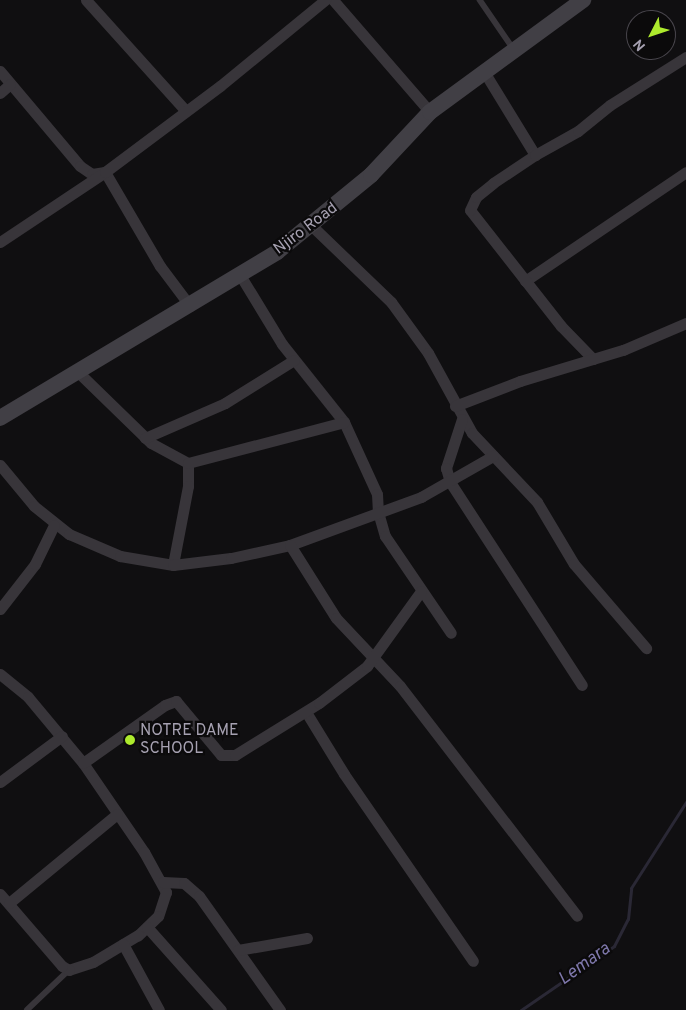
<!DOCTYPE html>
<style>
body{margin:0}
#map{position:relative;width:686px;height:1010px;overflow:hidden;background:#100f11;font-family:Overpass,sans-serif}
div>[style]{position:absolute}
.stream>*{height:3px;margin:-1.5px;padding:0 1.5px;transform-origin:1.5px;border-radius:1.5px;background:#2a2835}
.lane>*{height:5.5px;margin:-2.75px;padding:0 2.75px;transform-origin:2.75px;border-radius:2.75px;background:#38353a}
.street>*{height:11px;margin:-5.5px;padding:0 5.5px;transform-origin:5.5px;border-radius:5.5px;background:#38353a}
.secondary>*{height:16px;margin:-8px;padding:0 8px;transform-origin:8px;border-radius:8px;background:#413f45}
.dots>*{width:14px;height:14px;translate:-50% -50%;box-sizing:border-box;border:2px solid #0b0a0b;border-radius:50%}
span{translate:-50% -50%;white-space:nowrap;text-align:center;line-height:1.15;-webkit-text-stroke:4.5px #0b0a0b;paint-order:stroke}
.street-label{font-size:16px;color:#a6a1b1}
.poi-label{font-size:16px;color:#a6a1b1}
.left{translate:0 -50%;text-align:left}
.water-label{font-size:18px;color:#7f78ac;font-style:italic}
.north{position:absolute;left:626px;top:10px;width:50px;height:50px;box-sizing:border-box;background:#0b0a0b;border:1px solid #49464d;border-radius:50%;rotate:229deg;font-size:14px;font-weight:700;line-height:20px;text-align:center;color:#a6a1b1}
.north::after{content:'';display:block;margin:auto;width:18px;height:22px;background:#adea2d;clip-path:polygon(50% 0,100% 100%,50% 72%,0 100%)}
</style>
<div id="map">
<div class="stream">
<div style="left:521px;top:1010px;width:113px;rotate:-34.5deg"></div>
<div style="left:614px;top:946px;width:30px;rotate:-63deg"></div>
<div style="left:628px;top:919px;width:31px;rotate:-84deg"></div>
<div style="left:631px;top:888px;width:102px;rotate:-57.4deg"></div>
</div>
<div class="lane">
<div style="left:480px;top:0;width:58px;rotate:55.5deg"></div>
<div style="left:27px;top:1010px;width:58px;rotate:-43.6deg"></div>
</div>
<div class="street">
<div style="left:86px;top:0;width:149px;rotate:48deg"></div>
<div style="left:333px;top:0;width:148px;rotate:49.1deg"></div>
<div style="left:483px;top:70px;width:100px;rotate:58.5deg"></div>
<div style="left:0;top:71px;width:124px;rotate:49.9deg"></div>
<div style="left:80px;top:166px;width:14px;rotate:34deg"></div>
<div style="left:92px;top:174px;width:13px;rotate:-9deg"></div>
<div style="left:105px;top:172px;width:109px;rotate:59.7deg"></div>
<div style="left:160px;top:266px;width:50px;rotate:53.1deg"></div>
<div style="left:0;top:93px;width:13px;rotate:-42deg"></div>
<div style="left:312px;top:226px;width:110px;rotate:43.9deg"></div>
<div style="left:391px;top:302px;width:63px;rotate:54deg"></div>
<div style="left:428px;top:353px;width:91px;rotate:61.2deg"></div>
<div style="left:472px;top:433px;width:95px;rotate:46.7deg"></div>
<div style="left:537px;top:502px;width:72px;rotate:59.2deg"></div>
<div style="left:574px;top:564px;width:111px;rotate:49.4deg"></div>
<div style="left:0;top:242px;width:126px;rotate:-33.7deg"></div>
<div style="left:105px;top:172px;width:144px;rotate:-36.8deg"></div>
<div style="left:220px;top:86px;width:136px;rotate:-39.3deg"></div>
<div style="left:240px;top:275px;width:81px;rotate:58.7deg"></div>
<div style="left:282px;top:344px;width:100px;rotate:51.5deg"></div>
<div style="left:344px;top:422px;width:79px;rotate:65.4deg"></div>
<div style="left:377px;top:494px;width:18px;rotate:87deg"></div>
<div style="left:378px;top:512px;width:25px;rotate:74deg"></div>
<div style="left:385px;top:536px;width:117px;rotate:55.8deg"></div>
<div style="left:525px;top:281px;width:194px;rotate:-34.1deg"></div>
<div style="left:593px;top:359px;width:46px;rotate:-134.1deg"></div>
<div style="left:561px;top:326px;width:147px;rotate:-128.1deg"></div>
<div style="left:470px;top:210px;width:14px;rotate:-65deg"></div>
<div style="left:476px;top:197px;width:22px;rotate:-39deg"></div>
<div style="left:493px;top:183px;width:50px;rotate:-33.7deg"></div>
<div style="left:535px;top:155px;width:49px;rotate:-29.2deg"></div>
<div style="left:578px;top:131px;width:41px;rotate:-39.1deg"></div>
<div style="left:610px;top:105px;width:90px;rotate:-32.3deg"></div>
<div style="left:79px;top:373px;width:100px;rotate:44.2deg"></div>
<div style="left:151px;top:443px;width:42px;rotate:28.4deg"></div>
<div style="left:188px;top:463px;width:23px;rotate:90deg"></div>
<div style="left:188px;top:486px;width:80px;rotate:100.8deg"></div>
<div style="left:455px;top:406px;width:70px;rotate:-21deg"></div>
<div style="left:520px;top:381px;width:108px;rotate:-16.8deg"></div>
<div style="left:623px;top:350px;width:69px;rotate:-23.2deg"></div>
<div style="left:462px;top:419px;width:52px;rotate:108.1deg"></div>
<div style="left:446px;top:468px;width:15px;rotate:74deg"></div>
<div style="left:450px;top:482px;width:242px;rotate:57deg"></div>
<div style="left:145px;top:438px;width:87px;rotate:-23.6deg"></div>
<div style="left:225px;top:403px;width:81px;rotate:-31.9deg"></div>
<div style="left:188px;top:463px;width:161px;rotate:-14.7deg"></div>
<div style="left:0;top:465px;width:53px;rotate:50.3deg"></div>
<div style="left:34px;top:506px;width:45px;rotate:38.7deg"></div>
<div style="left:69px;top:534px;width:56px;rotate:23.3deg"></div>
<div style="left:120px;top:556px;width:54px;rotate:9.6deg"></div>
<div style="left:173px;top:565px;width:58px;rotate:-6.9deg"></div>
<div style="left:231px;top:558px;width:60px;rotate:-12.4deg"></div>
<div style="left:290px;top:545px;width:140px;rotate:-20.1deg"></div>
<div style="left:421px;top:497px;width:83px;rotate:-29.7deg"></div>
<div style="left:290px;top:545px;width:86px;rotate:57.8deg"></div>
<div style="left:336px;top:618px;width:93px;rotate:46.7deg"></div>
<div style="left:400px;top:686px;width:290px;rotate:52.4deg"></div>
<div style="left:0;top:609px;width:57px;rotate:-52.1deg"></div>
<div style="left:35px;top:564px;width:43px;rotate:-64deg"></div>
<div style="left:0;top:674px;width:36px;rotate:39deg"></div>
<div style="left:28px;top:697px;width:86px;rotate:50.2deg"></div>
<div style="left:83px;top:763px;width:108px;rotate:55.6deg"></div>
<div style="left:144px;top:852px;width:46px;rotate:61.2deg"></div>
<div style="left:166px;top:892px;width:25px;rotate:108deg"></div>
<div style="left:158px;top:916px;width:28px;rotate:136deg"></div>
<div style="left:138px;top:935px;width:52px;rotate:149deg"></div>
<div style="left:93px;top:962px;width:25px;rotate:162deg"></div>
<div style="left:69px;top:970px;width:8px;rotate:-150deg"></div>
<div style="left:62px;top:966px;width:95px;rotate:-130.7deg"></div>
<div style="left:306px;top:712px;width:73px;rotate:58.5deg"></div>
<div style="left:344px;top:774px;width:227px;rotate:55.4deg"></div>
<div style="left:83px;top:763px;width:100px;rotate:-35.3deg"></div>
<div style="left:165px;top:705px;width:12px;rotate:-20deg"></div>
<div style="left:176px;top:701px;width:70px;rotate:50.2deg"></div>
<div style="left:221px;top:755px;width:14px"></div>
<div style="left:235px;top:755px;width:99px;rotate:-31.8deg"></div>
<div style="left:319px;top:703px;width:61px;rotate:-37.6deg"></div>
<div style="left:367px;top:666px;width:92px;rotate:-54.2deg"></div>
<div style="left:0;top:782px;width:77px;rotate:-36.6deg"></div>
<div style="left:163px;top:882px;width:21px;rotate:3deg"></div>
<div style="left:184px;top:883px;width:20px;rotate:41deg"></div>
<div style="left:199px;top:896px;width:140px;rotate:54.6deg"></div>
<div style="left:9px;top:903px;width:140px;rotate:-39.5deg"></div>
<div style="left:147px;top:927px;width:111px;rotate:48.3deg"></div>
<div style="left:123px;top:944px;width:75px;rotate:61.4deg"></div>
<div style="left:238px;top:950px;width:70px;rotate:-9.9deg"></div>
</div>
<div class="secondary">
<div style="left:0;top:418px;width:323px;rotate:-30.9deg"></div>
<div style="left:277px;top:252px;width:122px;rotate:-39.3deg"></div>
<div style="left:371px;top:175px;width:86px;rotate:-46.9deg"></div>
<div style="left:430px;top:112px;width:190px;rotate:-36.2deg"></div>
</div>
<div class="dots">
<div style="left:130px;top:740px;background:#adea2d"></div>
</div>
<div class="street-label">
<span style="left:306px;top:229px;rotate:-37deg">Njiro Road</span>
</div>
<div class="poi-label">
<span class="left" style="left:140px;top:740px">NOTRE DAME<br>SCHOOL</span>
</div>
<div class="water-label">
<span style="left:585px;top:965px;rotate:-36deg">Lemara</span>
</div>
<div class="north">N</div>
</div>
